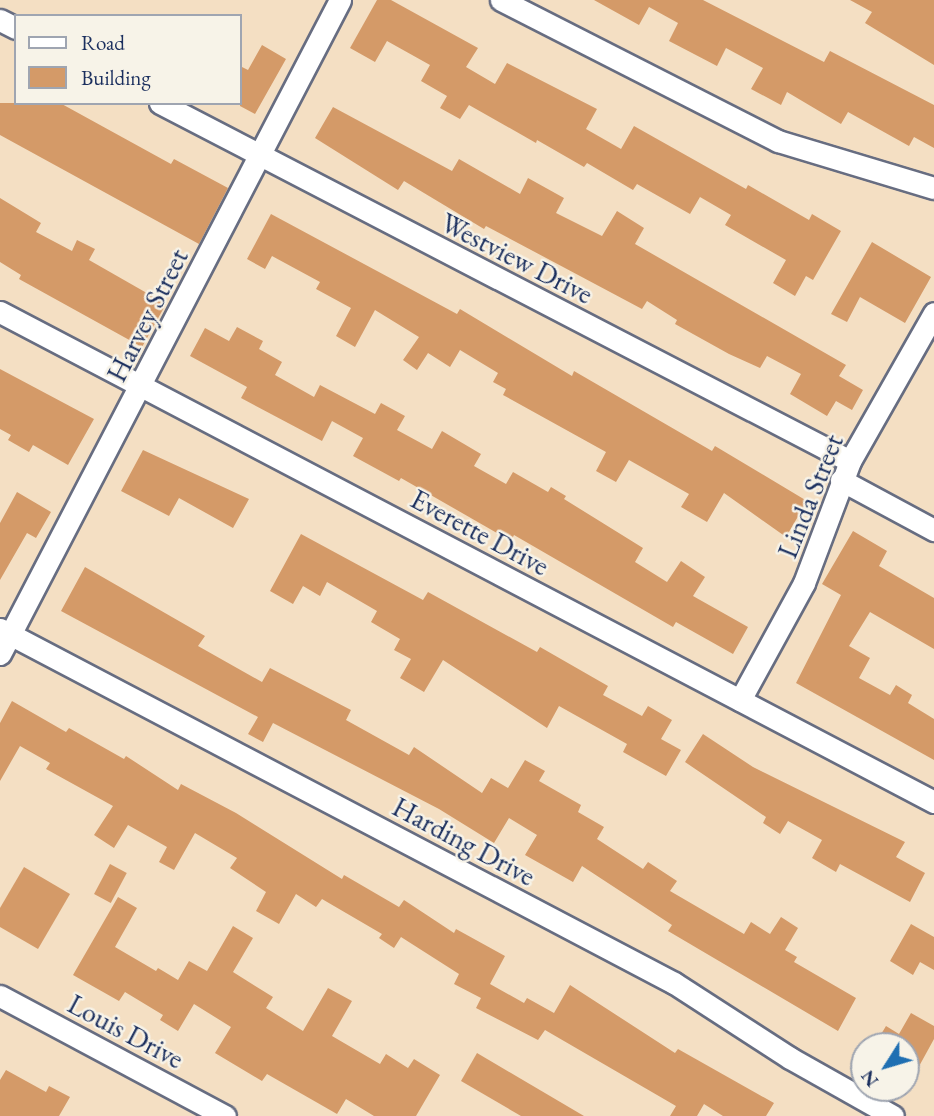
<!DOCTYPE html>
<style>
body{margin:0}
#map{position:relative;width:934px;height:1116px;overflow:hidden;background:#f4dfc3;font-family:"EB Garamond",serif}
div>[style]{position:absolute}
.building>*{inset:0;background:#d49a68;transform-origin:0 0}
.roads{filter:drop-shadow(2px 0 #676d81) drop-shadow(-2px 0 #676d81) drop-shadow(0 2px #676d81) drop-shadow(0 -2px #676d81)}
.minor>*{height:21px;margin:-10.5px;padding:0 10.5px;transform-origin:10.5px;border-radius:10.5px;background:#fff}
span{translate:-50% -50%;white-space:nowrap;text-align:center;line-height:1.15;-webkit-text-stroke:5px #f7f3e8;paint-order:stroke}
.street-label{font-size:28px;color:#1b2f5e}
.legend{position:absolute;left:14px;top:14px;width:228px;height:91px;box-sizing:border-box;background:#f7f3e8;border:2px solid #9fa5b1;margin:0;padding:9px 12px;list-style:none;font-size:21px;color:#1b2f5e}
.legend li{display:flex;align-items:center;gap:14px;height:35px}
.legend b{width:35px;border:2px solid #9fa5b1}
.north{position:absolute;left:850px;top:1032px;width:70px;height:70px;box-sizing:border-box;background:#f7f3e8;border:2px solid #9fa5b1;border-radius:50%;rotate:233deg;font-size:19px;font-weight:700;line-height:28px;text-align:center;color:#1b2f5e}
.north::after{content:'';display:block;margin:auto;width:24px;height:32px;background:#1f6fb2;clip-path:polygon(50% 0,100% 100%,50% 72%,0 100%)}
</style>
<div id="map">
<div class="building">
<div style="clip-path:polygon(377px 0,391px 0,478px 48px,466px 67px,495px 84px,507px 63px,597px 109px,586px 129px,621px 149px,634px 126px,746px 189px,748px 185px,809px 220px,812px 214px,841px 231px,813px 280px,806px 276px,795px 296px,773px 283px,786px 260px,725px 225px,731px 215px,700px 197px,690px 214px,637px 184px,633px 190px,587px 163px,584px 167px,537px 140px,536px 143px,469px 105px,460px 119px,440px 108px,447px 96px,421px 81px,430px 65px,387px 41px,375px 62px,350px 48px)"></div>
<div style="clip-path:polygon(594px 0,703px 0,824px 62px,830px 51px,934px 105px,934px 148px,914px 137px,909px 146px,848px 112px,841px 124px,787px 92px,781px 105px,751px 89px,763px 68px,726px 48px,717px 66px,669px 41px,678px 23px,649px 7px,639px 25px)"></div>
<div style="clip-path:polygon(850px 0,934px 0,934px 65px,865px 23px,872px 12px)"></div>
<div style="clip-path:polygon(262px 45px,286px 59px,255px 114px,240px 106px,240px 66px,248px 70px)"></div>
<div style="clip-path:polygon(0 103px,60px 103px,171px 164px,174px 159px,228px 188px,199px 244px,0 135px)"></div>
<div style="clip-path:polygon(333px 107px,452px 171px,459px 159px,520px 194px,528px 178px,564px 198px,556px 213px,602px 236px,617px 211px,644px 228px,635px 244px,846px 365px,839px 376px,863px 390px,852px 410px,836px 401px,827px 416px,790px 394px,801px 374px,767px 356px,760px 368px,729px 354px,675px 324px,677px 320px,647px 301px,642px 309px,486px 226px,484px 229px,404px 181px,398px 190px,315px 138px)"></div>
<div style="clip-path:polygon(0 198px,41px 223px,36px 232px,72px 251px,77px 240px,95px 249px,89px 260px,166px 304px,142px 347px,19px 279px,21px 275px,0 262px)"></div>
<div style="clip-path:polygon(271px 214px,457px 314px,460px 309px,572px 376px,574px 371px,712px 451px,715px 446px,807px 501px,786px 537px,724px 493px,707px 522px,681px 507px,689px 494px,629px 460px,616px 482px,596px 471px,606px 452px,503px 395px,506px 389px,493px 382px,498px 373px,460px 350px,450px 367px,428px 353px,417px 370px,403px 360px,419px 337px,375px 310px,355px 347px,336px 336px,351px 308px,316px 289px,320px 282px,272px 256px,265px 269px,247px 259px)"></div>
<div style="clip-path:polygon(872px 242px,931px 277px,905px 323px,860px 297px,847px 322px,831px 314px)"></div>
<div style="clip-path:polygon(237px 327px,263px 341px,259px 349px,282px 362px,275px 375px,314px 397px,320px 385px,375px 414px,381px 403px,405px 416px,397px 430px,432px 449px,442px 431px,481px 454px,474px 466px,506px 484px,513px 472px,548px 492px,551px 487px,566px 496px,564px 499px,643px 548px,635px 562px,667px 582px,681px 561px,705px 577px,693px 596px,748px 627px,733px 654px,676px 622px,673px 627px,514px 535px,511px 541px,401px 478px,399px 481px,353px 456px,363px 438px,332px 421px,322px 441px,241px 398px,247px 387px,190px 356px,205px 328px,229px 341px)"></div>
<div style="clip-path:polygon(0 369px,94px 419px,68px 465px,33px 445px,29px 452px,8px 440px,11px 435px,0 429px)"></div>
<div style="clip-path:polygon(143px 450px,249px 499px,233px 528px,179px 498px,169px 516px,121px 491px)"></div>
<div style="clip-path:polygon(17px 492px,51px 512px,36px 538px,27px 533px,0 580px,0 523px)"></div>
<div style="clip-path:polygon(853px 531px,887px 551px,879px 566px,934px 598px,934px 649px,870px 612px,849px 646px,870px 658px,859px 678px,890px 695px,896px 685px,912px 695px,908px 703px,934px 719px,934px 760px,796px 683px,841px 595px,822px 584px)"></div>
<div style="clip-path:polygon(301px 534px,423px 600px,428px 592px,537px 652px,540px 647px,608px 686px,603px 695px,642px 716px,648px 706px,672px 720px,661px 739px,681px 750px,666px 776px,623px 752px,627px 744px,559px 706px,547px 728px,443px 660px,424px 692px,400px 678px,411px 659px,394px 650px,400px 639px,371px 622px,377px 611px,327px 582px,320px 596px,303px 586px,293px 604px,270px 591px)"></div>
<div style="clip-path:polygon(85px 567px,205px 636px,198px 646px,262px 682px,270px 668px,351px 710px,346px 720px,409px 755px,414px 747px,482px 793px,491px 778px,508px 788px,525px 760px,545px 771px,539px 781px,581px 805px,578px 812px,604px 827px,597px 839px,643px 869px,648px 862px,677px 881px,670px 891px,744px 934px,751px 922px,770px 934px,781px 917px,798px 928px,785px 950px,797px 957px,794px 962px,856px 998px,838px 1031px,668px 931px,672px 925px,582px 866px,573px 882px,525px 855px,537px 835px,509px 818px,494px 843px,439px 809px,273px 723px,263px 742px,248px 734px,258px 717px,61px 611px)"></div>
<div style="clip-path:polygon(12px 701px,66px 732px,69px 728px,124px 759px,126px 756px,178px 790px,181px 784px,236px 813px,342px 879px,344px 875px,399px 907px,404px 900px,454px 933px,456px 929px,505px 956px,490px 984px,524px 1003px,527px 998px,554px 1013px,570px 985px,675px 1053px,678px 1049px,774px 1103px,766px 1116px,723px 1116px,704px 1104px,697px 1116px,670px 1116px,676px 1106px,545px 1030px,538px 1040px,476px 1008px,481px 998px,454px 984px,459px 974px,401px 937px,394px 948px,379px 938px,382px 934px,322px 899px,316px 907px,296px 894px,279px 924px,256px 911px,266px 892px,230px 868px,237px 858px,195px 833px,174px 870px,159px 862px,167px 847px,128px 825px,114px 848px,94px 835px,113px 806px,46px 769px,50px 763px,20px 746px,0 781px,0 723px)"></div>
<div style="clip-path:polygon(703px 734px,753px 767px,905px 842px,896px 857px,925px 873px,910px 902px,840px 864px,836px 872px,812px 858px,822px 840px,788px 821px,780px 834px,763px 823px,766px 817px,685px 762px)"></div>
<div style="left:110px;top:864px;width:19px;height:34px;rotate:28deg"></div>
<div style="clip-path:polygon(24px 867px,70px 894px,38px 949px,0 927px,0 908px)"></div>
<div style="clip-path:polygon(118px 897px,137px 908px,115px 947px,156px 971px,158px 968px,178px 980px,189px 961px,207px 971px,233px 926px,253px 938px,233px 972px,273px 997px,266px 1008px,303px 1031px,328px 988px,352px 1001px,332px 1036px,380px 1064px,386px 1054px,408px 1068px,414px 1059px,440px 1075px,416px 1116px,374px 1116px,346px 1099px,337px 1114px,267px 1074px,262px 1081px,215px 1053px,231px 1027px,194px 1004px,178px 1031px,160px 1020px,163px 1015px,125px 992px,119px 1001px,73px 975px)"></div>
<div style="clip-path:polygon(911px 924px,934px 937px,934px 970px,920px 962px,913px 975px,890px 961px)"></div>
<div style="clip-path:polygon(911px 1013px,934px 1026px,934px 1039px,906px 1090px,906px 1046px,874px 1046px,886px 1026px,899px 1034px)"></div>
<div style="clip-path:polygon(477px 1053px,584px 1116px,521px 1116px,461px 1081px)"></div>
<div style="clip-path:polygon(6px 1070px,46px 1092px,49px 1086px,70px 1097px,59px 1116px,0 1116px,0 1080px)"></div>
</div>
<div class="roads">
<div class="minor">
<div style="left:501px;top:0;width:311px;rotate:27deg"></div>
<div style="left:778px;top:141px;width:163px;rotate:16.8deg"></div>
<div style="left:0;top:20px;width:18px;rotate:27deg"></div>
<div style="left:160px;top:103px;width:777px;rotate:27.42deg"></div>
<div style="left:0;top:312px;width:1055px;rotate:27.68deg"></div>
<div style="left:841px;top:480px;width:106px;rotate:28.3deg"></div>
<div style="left:0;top:629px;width:761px;rotate:27.71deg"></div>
<div style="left:674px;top:983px;width:138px;rotate:32.9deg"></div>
<div style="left:790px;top:1058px;width:118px;rotate:29.4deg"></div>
<div style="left:0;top:654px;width:737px;rotate:-62.53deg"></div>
<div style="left:740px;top:700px;width:133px;rotate:-61.3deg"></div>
<div style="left:804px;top:583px;width:130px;rotate:-69.3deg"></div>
<div style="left:850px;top:461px;width:170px;rotate:-60.4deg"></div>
<div style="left:0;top:996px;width:255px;rotate:28.1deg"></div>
</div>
</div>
<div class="street-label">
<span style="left:517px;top:258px;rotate:27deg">Westview Drive</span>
<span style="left:147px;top:315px;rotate:-63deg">Harvey Street</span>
<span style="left:810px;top:496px;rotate:-68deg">Linda Street</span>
<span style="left:480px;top:532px;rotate:28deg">Everette Drive</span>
<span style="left:464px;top:841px;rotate:28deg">Harding Drive</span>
<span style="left:126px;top:1031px;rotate:28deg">Louis Drive</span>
</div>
<ul class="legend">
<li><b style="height:9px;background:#fff"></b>Road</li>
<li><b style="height:19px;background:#d49a68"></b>Building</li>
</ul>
<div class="north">N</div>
</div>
